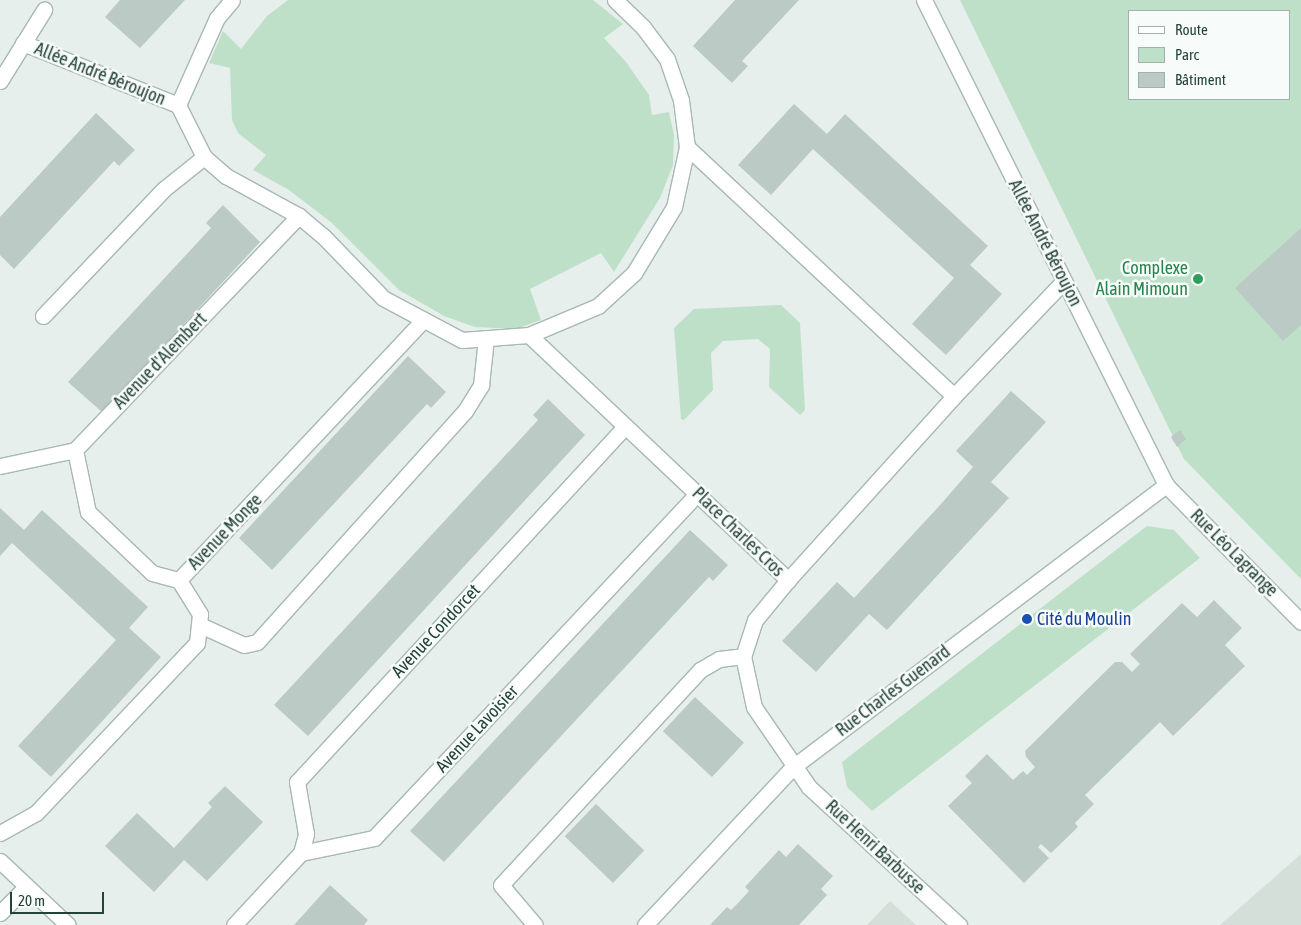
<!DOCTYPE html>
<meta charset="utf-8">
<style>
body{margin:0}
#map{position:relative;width:1301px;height:925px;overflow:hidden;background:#e6efeb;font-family:"Asap Condensed",sans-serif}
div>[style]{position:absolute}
.built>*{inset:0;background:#d4dfda}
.green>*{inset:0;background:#bfe0c8}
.building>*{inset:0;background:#bbcac4;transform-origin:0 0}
.roads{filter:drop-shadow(1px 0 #a8b8b2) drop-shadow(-1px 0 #a8b8b2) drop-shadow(0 1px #a8b8b2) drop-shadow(0 -1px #a8b8b2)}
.service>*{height:15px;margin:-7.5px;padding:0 7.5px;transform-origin:7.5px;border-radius:7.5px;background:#fff}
.minor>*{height:15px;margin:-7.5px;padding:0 7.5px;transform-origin:7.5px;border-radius:7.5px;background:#fff}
.dots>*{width:14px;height:14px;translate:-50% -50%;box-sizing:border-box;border:2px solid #f7fbf9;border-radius:50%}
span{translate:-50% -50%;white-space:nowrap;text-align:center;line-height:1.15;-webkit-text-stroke:5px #f7fbf9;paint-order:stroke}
.street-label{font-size:18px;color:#24423a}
.leisure-label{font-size:18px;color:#27864d}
.right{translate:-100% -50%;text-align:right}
.transit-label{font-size:18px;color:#164399}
.left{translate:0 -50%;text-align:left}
.legend{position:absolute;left:1128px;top:10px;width:162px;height:90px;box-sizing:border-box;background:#f7fbf9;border:1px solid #a3b1ad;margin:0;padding:6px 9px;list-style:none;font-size:15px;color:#24423a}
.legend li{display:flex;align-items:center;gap:10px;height:25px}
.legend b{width:25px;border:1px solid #a3b1ad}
.scale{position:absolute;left:10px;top:892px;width:94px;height:22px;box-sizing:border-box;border:2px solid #24423a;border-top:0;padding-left:6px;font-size:15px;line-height:18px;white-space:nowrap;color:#24423a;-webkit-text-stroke:4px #f7fbf9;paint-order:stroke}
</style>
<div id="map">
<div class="built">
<div style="clip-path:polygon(1301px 854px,1301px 925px,1220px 925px)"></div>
<div style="clip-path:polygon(890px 901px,916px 925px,867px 925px)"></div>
</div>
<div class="green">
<div style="clip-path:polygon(288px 0,593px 0,623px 24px,604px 38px,626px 62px,649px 95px,652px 115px,669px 112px,674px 135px,673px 165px,660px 198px,614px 272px,601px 253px,530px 289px,541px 320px,516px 329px,475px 327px,444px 316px,399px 290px,332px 223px,289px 190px,253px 170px,266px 155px,238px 133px,232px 120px,230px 68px,209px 63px,223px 31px,241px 49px,267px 16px)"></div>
<div style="clip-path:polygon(evenodd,960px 0,1301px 0,1301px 579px,1184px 459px,960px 0,1130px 11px,1290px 11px,1290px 99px,1130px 99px,1130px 11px)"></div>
<div style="clip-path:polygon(781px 305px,800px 323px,805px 410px,800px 415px,769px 387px,770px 349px,758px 339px,723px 341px,711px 353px,713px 390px,684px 420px,681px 419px,674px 328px,694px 309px)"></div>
<div style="clip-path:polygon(1147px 526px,1174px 530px,1200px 558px,872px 811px,847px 787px,842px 762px)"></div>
</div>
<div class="building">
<div style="clip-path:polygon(120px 0,185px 0,140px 48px,105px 17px)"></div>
<div style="clip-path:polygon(735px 0,799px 0,742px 61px,748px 66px,732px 83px,693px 46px)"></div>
<div style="clip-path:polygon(794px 104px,827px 134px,845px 114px,988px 246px,970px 265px,1002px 294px,946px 355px,912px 324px,954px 278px,813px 149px,771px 195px,738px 165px)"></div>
<div style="clip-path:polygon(96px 113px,135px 150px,119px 166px,114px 161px,14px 269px,0 255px,0 217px)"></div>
<div style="clip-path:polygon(223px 205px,260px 242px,102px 412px,68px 382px,211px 228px,206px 223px)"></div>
<div style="clip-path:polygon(1301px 228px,1301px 325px,1283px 341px,1235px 288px)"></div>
<div style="clip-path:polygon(408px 356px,446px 392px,431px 408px,427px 404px,272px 570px,239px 538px)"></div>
<div style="clip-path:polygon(1011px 391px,1046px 422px,991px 482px,1009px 498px,887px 630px,869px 614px,816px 672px,782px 641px,837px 582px,854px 598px,941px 504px,973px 467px,956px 451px)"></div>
<div style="clip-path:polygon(548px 399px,585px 435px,308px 736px,274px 705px,538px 420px,533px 415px)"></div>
<div style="clip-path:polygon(1180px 430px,1186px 439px,1177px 447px,1171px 437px)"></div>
<div style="clip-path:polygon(0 508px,24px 530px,42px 510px,148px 607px,129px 628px,161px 657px,51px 777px,18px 746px,116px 640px,12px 543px,0 556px)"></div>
<div style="clip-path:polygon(690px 530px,728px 565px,713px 581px,709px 577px,444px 862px,410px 831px)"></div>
<div style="clip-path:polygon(1214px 600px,1242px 628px,1225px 645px,1245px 666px,1173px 736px,1160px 722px,1085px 795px,1094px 804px,1075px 823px,1078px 827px,1051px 853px,1041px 844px,1038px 847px,1049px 858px,1024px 883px,948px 806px,972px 783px,965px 776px,987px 754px,1013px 780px,1023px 771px,1027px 775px,1035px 767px,1026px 757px,1025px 751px,1115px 662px,1122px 662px,1132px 672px,1140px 664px,1130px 654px,1182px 603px,1197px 617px)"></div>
<div style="left:695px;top:697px;width:67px;height:47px;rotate:43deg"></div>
<div style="clip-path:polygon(225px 786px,263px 822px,207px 881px,184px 860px,154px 892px,105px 846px,137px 813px,174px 848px,212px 807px,208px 803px)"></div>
<div style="left:596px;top:804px;width:67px;height:45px;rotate:44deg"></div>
<div style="clip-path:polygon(798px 844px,833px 876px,821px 889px,827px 895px,799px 925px,710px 925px,727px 907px,731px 910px,740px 901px,749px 891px,745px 887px,779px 850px,786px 857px)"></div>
<div style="clip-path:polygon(330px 885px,368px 920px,364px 925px,294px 925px)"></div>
</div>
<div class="roads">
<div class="service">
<div style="left:43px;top:316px;width:175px;rotate:-46.4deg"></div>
<div style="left:164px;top:189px;width:51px;rotate:-38.7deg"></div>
<div style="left:954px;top:396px;width:159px;rotate:-46.3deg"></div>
<div style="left:200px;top:625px;width:48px;rotate:24.4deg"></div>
<div style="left:244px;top:645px;width:13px;rotate:-13deg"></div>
<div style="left:257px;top:642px;width:311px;rotate:-48deg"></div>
<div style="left:465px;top:411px;width:31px;rotate:-58deg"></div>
<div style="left:481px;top:385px;width:47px;rotate:-83.9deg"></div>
<div style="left:535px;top:925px;width:52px;rotate:-130.4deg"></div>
<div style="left:501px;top:885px;width:293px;rotate:-47.2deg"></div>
<div style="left:700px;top:670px;width:22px;rotate:-30deg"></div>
<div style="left:719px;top:659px;width:24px;rotate:-7deg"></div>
</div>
<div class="minor">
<div style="left:924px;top:0;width:542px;rotate:63.48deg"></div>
<div style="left:1166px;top:485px;width:192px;rotate:45.4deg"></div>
<div style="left:23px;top:43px;width:167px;rotate:21.8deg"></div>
<div style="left:178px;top:105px;width:58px;rotate:63.4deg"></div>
<div style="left:204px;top:157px;width:29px;rotate:41deg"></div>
<div style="left:226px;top:176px;width:83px;rotate:28.7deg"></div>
<div style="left:299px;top:216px;width:31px;rotate:40deg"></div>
<div style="left:323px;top:236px;width:86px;rotate:45.9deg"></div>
<div style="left:383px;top:298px;width:89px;rotate:28deg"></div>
<div style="left:462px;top:340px;width:67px;rotate:-4.3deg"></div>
<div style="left:529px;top:335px;width:75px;rotate:-22.8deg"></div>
<div style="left:598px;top:306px;width:49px;rotate:-42.5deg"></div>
<div style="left:634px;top:273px;width:77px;rotate:-58.8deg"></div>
<div style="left:674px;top:207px;width:61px;rotate:-77.8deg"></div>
<div style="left:687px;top:147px;width:47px;rotate:-97.3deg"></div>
<div style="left:681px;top:100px;width:43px;rotate:-108.9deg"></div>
<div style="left:667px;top:59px;width:40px;rotate:-127deg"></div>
<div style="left:643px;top:27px;width:39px;rotate:-136deg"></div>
<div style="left:0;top:81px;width:84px;rotate:-58.2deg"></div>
<div style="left:178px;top:105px;width:95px;rotate:-65.9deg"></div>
<div style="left:217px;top:18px;width:23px;rotate:-50deg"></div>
<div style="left:529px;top:335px;width:357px;rotate:43.4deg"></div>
<div style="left:788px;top:580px;width:248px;rotate:-47.9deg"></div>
<div style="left:954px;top:396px;width:365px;rotate:-137deg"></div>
<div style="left:75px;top:450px;width:63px;rotate:78.2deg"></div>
<div style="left:88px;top:512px;width:88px;rotate:43.6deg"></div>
<div style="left:152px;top:573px;width:28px;rotate:15deg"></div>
<div style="left:0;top:466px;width:77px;rotate:-12deg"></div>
<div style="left:75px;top:450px;width:324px;rotate:-46.3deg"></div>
<div style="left:788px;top:580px;width:52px;rotate:129.5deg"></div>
<div style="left:755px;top:620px;width:38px;rotate:108deg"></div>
<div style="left:743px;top:656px;width:52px;rotate:77.8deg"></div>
<div style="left:754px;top:707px;width:97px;rotate:55.5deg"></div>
<div style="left:809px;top:787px;width:204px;rotate:42.6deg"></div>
<div style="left:0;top:833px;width:41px;rotate:-29.1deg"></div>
<div style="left:36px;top:813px;width:234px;rotate:-46.6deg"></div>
<div style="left:197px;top:643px;width:29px;rotate:-84deg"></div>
<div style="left:200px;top:614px;width:40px;rotate:-122deg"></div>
<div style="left:179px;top:580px;width:357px;rotate:-46.8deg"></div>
<div style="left:301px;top:853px;width:20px;rotate:-75deg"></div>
<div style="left:306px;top:834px;width:53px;rotate:-99.8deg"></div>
<div style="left:297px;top:782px;width:483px;rotate:-47.3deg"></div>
<div style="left:0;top:861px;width:93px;rotate:43.3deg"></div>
<div style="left:0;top:913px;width:37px;rotate:-45deg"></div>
<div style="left:234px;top:925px;width:98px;rotate:-47.1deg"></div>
<div style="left:301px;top:853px;width:75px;rotate:-11.6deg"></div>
<div style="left:374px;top:838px;width:473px;rotate:-46.8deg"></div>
<div style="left:645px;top:925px;width:216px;rotate:-46.9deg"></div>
<div style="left:793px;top:767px;width:468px;rotate:-37.1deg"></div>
</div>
</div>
<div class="dots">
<div style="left:1198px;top:279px;background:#2e9e5b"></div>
<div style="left:1027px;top:619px;background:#1a4fb4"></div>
</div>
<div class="street-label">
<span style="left:100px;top:74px;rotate:22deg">Allée André Béroujon</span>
<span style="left:1045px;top:243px;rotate:63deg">Allée André Béroujon</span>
<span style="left:160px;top:361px;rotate:-46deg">Avenue d'Alembert</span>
<span style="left:225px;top:532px;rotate:-46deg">Avenue Monge</span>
<span style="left:738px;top:532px;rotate:44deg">Place Charles Cros</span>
<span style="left:1234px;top:553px;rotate:45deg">Rue Léo Lagrange</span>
<span style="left:436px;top:631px;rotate:-47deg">Avenue Condorcet</span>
<span style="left:893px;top:691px;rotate:-37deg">Rue Charles Guenard</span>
<span style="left:477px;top:729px;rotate:-47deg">Avenue Lavoisier</span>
<span style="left:875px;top:847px;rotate:43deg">Rue Henri Barbusse</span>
</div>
<div class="leisure-label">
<span class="right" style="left:1188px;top:279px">Complexe<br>Alain Mimoun</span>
</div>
<div class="transit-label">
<span class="left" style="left:1037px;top:619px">Cité du Moulin</span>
</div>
<ul class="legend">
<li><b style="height:6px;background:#fff"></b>Route</li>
<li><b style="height:14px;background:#bfe0c8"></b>Parc</li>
<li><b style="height:14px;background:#bbcac4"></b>Bâtiment</li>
</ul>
<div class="scale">20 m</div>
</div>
